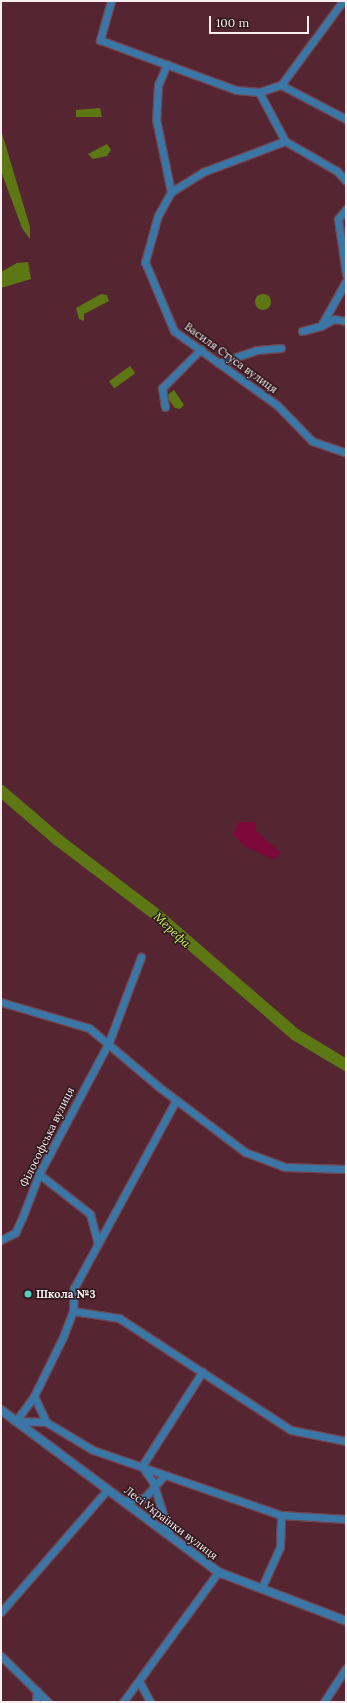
<!DOCTYPE html>
<meta charset="utf-8">
<style>
body{margin:0}
#map{position:relative;width:347px;height:1703px;overflow:hidden;background:#562532;font-family:Lora,serif}
div>[style]{position:absolute}
.green>*{inset:0;background:#7d0839}
.water>*{inset:0;background:#5c7714;transform-origin:0 0}
.round{border-radius:50%}
.river>*{height:12px;margin:-6px;padding:0 6px;transform-origin:6px;border-radius:6px;background:#5c7714}
.roads{filter:drop-shadow(1px 0 #704550) drop-shadow(-1px 0 #704550) drop-shadow(0 1px #704550) drop-shadow(0 -1px #704550)}
.minor>*{height:7px;margin:-3.5px;padding:0 3.5px;transform-origin:3.5px;border-radius:3.5px;background:#3b77a6}
.tertiary>*{height:8px;margin:-4px;padding:0 4px;transform-origin:4px;border-radius:4px;background:#3b77a6}
.dots>*{width:11px;height:11px;translate:-50% -50%;box-sizing:border-box;border:2px solid #2d171c;border-radius:50%}
span{translate:-50% -50%;white-space:nowrap;text-align:center;line-height:1.15;-webkit-text-stroke:3px #2d171c;paint-order:stroke}
.street-label{font-size:11px;color:#fbeef0}
.poi-label{font-size:11px;color:#fbeef0;font-weight:700}
.left{translate:0 -50%;text-align:left}
.water-label{font-size:12px;color:#c7f65e;font-style:italic}
.frame{position:absolute;inset:0;border:2px solid #fbeef0;pointer-events:none}
.scale{position:absolute;left:209px;top:16px;width:100px;height:18px;box-sizing:border-box;border:2px solid #fbeef0;border-top:0;padding-left:5px;font-size:12px;line-height:14px;white-space:nowrap;color:#fbeef0;-webkit-text-stroke:3px #2d171c;paint-order:stroke}
</style>
<div id="map">
<div class="green">
<div style="clip-path:polygon(239px 822px,255px 822px,256px 831px,281px 853px,273px 859px,245px 846px,233px 834px)"></div>
</div>
<div class="water">
<div style="clip-path:polygon(100px 108px,102px 117px,76px 117px,76px 110px)"></div>
<div style="clip-path:polygon(1px 130px,30px 227px,30px 239px,22px 228px,1px 171px)"></div>
<div style="clip-path:polygon(107px 144px,111px 150px,107px 156px,93px 159px,88px 154px)"></div>
<div style="clip-path:polygon(28px 262px,31px 279px,1px 288px,1px 272px,17px 263px)"></div>
<div style="clip-path:polygon(101px 294px,107px 295px,109px 301px,84px 314px,84px 321px,79px 319px,76px 308px)"></div>
<div class="round" style="left:255px;top:294px;width:16px;height:16px"></div>
<div style="left:130px;top:366px;width:9px;height:26px;rotate:54deg"></div>
<div style="clip-path:polygon(174px 390px,184px 405px,180px 409px,175px 408px,166px 396px)"></div>
</div>
<div class="river">
<div style="left:1px;top:791px;width:75px;rotate:40.7deg"></div>
<div style="left:58px;top:840px;width:126px;rotate:37.2deg"></div>
<div style="left:158px;top:916px;width:182px;rotate:40.8deg"></div>
<div style="left:296px;top:1035px;width:58px;rotate:31deg"></div>
</div>
<div class="roads">
<div class="minor">
<div style="left:111px;top:1px;width:41px;rotate:105.8deg"></div>
<div style="left:100px;top:40px;width:145px;rotate:20.2deg"></div>
<div style="left:236px;top:90px;width:23px;rotate:5deg"></div>
<div style="left:259px;top:92px;width:23px;rotate:-18deg"></div>
<div style="left:281px;top:85px;width:73px;rotate:27.6deg"></div>
<div style="left:167px;top:64px;width:23px;rotate:113deg"></div>
<div style="left:158px;top:85px;width:34px;rotate:93deg"></div>
<div style="left:156px;top:119px;width:75px;rotate:78.4deg"></div>
<div style="left:171px;top:192px;width:26px;rotate:119deg"></div>
<div style="left:158px;top:215px;width:49px;rotate:105.5deg"></div>
<div style="left:145px;top:262px;width:75px;rotate:67.2deg"></div>
<div style="left:174px;top:331px;width:127px;rotate:35.7deg"></div>
<div style="left:277px;top:405px;width:50px;rotate:45.8deg"></div>
<div style="left:312px;top:441px;width:36px;rotate:19deg"></div>
<div style="left:281px;top:85px;width:104px;rotate:-53.6deg"></div>
<div style="left:259px;top:92px;width:55px;rotate:62deg"></div>
<div style="left:285px;top:141px;width:60px;rotate:30deg"></div>
<div style="left:337px;top:171px;width:13px;rotate:48deg"></div>
<div style="left:171px;top:192px;width:38px;rotate:-32deg"></div>
<div style="left:203px;top:172px;width:88px;rotate:-20.7deg"></div>
<div style="left:346px;top:209px;width:13px;rotate:129deg"></div>
<div style="left:338px;top:219px;width:56px;rotate:81.7deg"></div>
<div style="left:321px;top:326px;width:15px;rotate:-28deg"></div>
<div style="left:334px;top:319px;width:12px;rotate:9deg"></div>
<div style="left:302px;top:331px;width:20px;rotate:-15deg"></div>
<div style="left:321px;top:326px;width:51px;rotate:-60.9deg"></div>
<div style="left:218px;top:363px;width:41px;rotate:-18.4deg"></div>
<div style="left:257px;top:350px;width:24px;rotate:-5deg"></div>
<div style="left:165px;top:407px;width:19px;rotate:-99deg"></div>
<div style="left:162px;top:388px;width:55px;rotate:-45deg"></div>
<div style="left:1px;top:1002px;width:92px;rotate:16.5deg"></div>
<div style="left:89px;top:1028px;width:92px;rotate:40.1deg"></div>
<div style="left:159px;top:1087px;width:108px;rotate:37.1deg"></div>
<div style="left:245px;top:1152px;width:43px;rotate:20.6deg"></div>
<div style="left:285px;top:1167px;width:61px;rotate:1.9deg"></div>
<div style="left:39px;top:1174px;width:65px;rotate:38.1deg"></div>
<div style="left:90px;top:1214px;width:30px;rotate:75deg"></div>
<div style="left:1px;top:1240px;width:16px;rotate:-27deg"></div>
<div style="left:15px;top:1233px;width:17px;rotate:-65deg"></div>
<div style="left:22px;top:1218px;width:47px;rotate:-68.9deg"></div>
<div style="left:39px;top:1174px;width:149px;rotate:-62.1deg"></div>
<div style="left:109px;top:1042px;width:91px;rotate:-69.4deg"></div>
<div style="left:73px;top:1311px;width:47px;rotate:8.7deg"></div>
<div style="left:119px;top:1318px;width:205px;rotate:33.1deg"></div>
<div style="left:291px;top:1430px;width:56px;rotate:11.3deg"></div>
<div style="left:34px;top:1396px;width:29px;rotate:65deg"></div>
<div style="left:16px;top:1421px;width:31px;rotate:-54deg"></div>
<div style="left:34px;top:1396px;width:66px;rotate:-63.8deg"></div>
<div style="left:63px;top:1337px;width:28px;rotate:-69deg"></div>
<div style="left:73px;top:1311px;width:23px;rotate:-88deg"></div>
<div style="left:74px;top:1288px;width:214px;rotate:-61.5deg"></div>
<div style="left:16px;top:1421px;width:30px;rotate:2deg"></div>
<div style="left:46px;top:1422px;width:55px;rotate:30.8deg"></div>
<div style="left:93px;top:1450px;width:199px;rotate:19.1deg"></div>
<div style="left:281px;top:1515px;width:65px;rotate:3.5deg"></div>
<div style="left:124px;top:1501px;width:20px;rotate:-9deg"></div>
<div style="left:144px;top:1498px;width:31px;rotate:-48deg"></div>
<div style="left:170px;top:1536px;width:57px;rotate:-107.5deg"></div>
<div style="left:153px;top:1482px;width:19px;rotate:-125deg"></div>
<div style="left:142px;top:1466px;width:112px;rotate:-57.4deg"></div>
<div style="left:262px;top:1587px;width:44px;rotate:-65.8deg"></div>
<div style="left:280px;top:1547px;width:32px;rotate:-88deg"></div>
<div style="left:1px;top:1612px;width:163px;rotate:-49deg"></div>
<div style="left:1px;top:1656px;width:66px;rotate:44.4deg"></div>
<div style="left:139px;top:1681px;width:24px;rotate:62deg"></div>
<div style="left:36px;top:1702px;width:11px;rotate:-85deg"></div>
<div style="left:123px;top:1702px;width:161px;rotate:-53.8deg"></div>
<div style="left:324px;top:1702px;width:40px;rotate:-57.1deg"></div>
</div>
<div class="tertiary">
<div style="left:1px;top:1410px;width:271px;rotate:36.7deg"></div>
<div style="left:218px;top:1572px;width:137px;rotate:20.9deg"></div>
</div>
</div>
<div class="dots">
<div style="left:28px;top:1294px;background:#58cec0"></div>
</div>
<div class="street-label">
<span style="left:231px;top:358px;rotate:36deg">Василя Стуса вулиця</span>
<span style="left:47px;top:1137px;rotate:-64deg">Філософська вулиця</span>
<span style="left:171px;top:1523px;rotate:37deg">Лесі Українки вулиця</span>
</div>
<div class="poi-label">
<span class="left" style="left:36px;top:1294px">Школа №3</span>
</div>
<div class="water-label">
<span style="left:172px;top:930px;rotate:43deg">Мерефа</span>
</div>
<div class="frame"></div>
<div class="scale">100 m</div>
</div>
